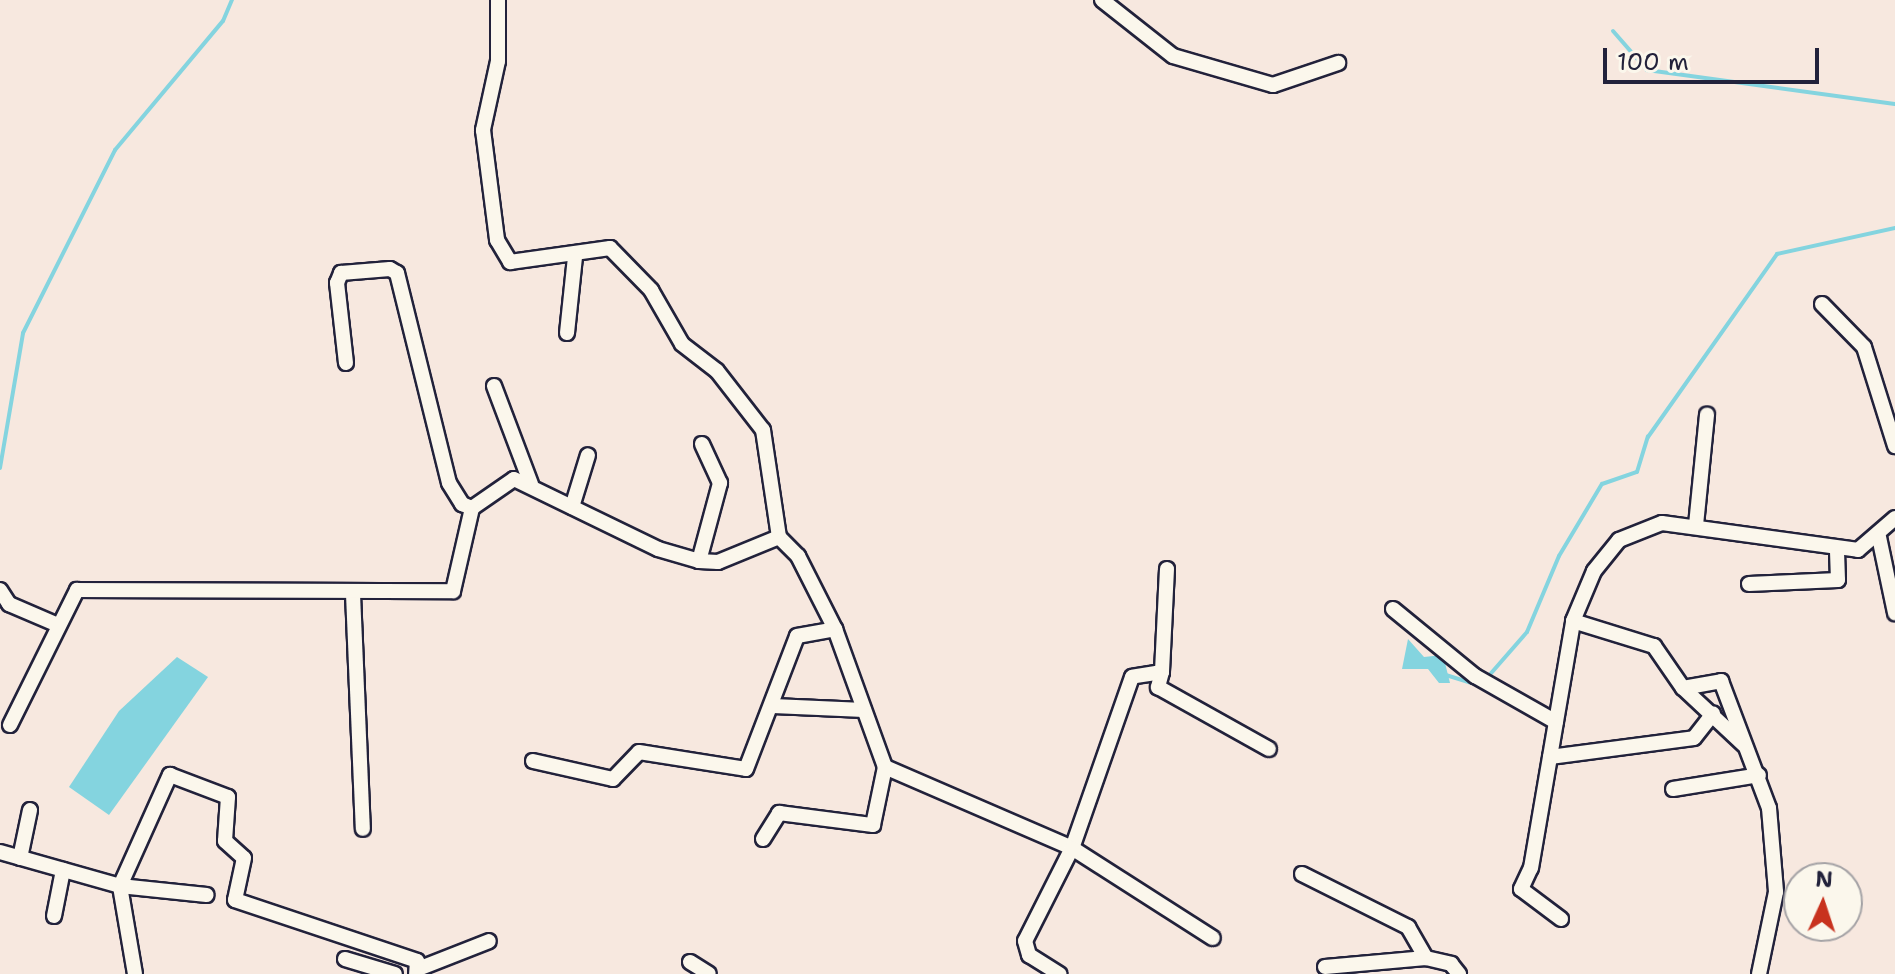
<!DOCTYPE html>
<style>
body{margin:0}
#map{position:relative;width:1895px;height:974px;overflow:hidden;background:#f7e8df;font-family:"Shantell Sans",sans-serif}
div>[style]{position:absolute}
.water>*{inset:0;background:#84d4df}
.stream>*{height:4px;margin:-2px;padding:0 2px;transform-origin:2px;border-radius:2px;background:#84d4df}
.roads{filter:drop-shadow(2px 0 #22223b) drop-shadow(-2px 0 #22223b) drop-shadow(0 2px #22223b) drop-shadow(0 -2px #22223b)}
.street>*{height:14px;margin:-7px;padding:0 7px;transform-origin:7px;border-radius:7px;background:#fbf7ec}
span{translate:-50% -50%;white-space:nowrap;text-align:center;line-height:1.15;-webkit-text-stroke:8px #fbf7ec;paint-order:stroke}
.north{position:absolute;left:1783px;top:862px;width:80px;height:80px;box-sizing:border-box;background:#fbf7ec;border:2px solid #a4a2a5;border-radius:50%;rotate:3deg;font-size:22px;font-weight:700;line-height:32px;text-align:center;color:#22223b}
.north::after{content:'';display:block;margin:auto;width:28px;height:36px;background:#c8321e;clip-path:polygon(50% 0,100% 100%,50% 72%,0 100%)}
.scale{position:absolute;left:1603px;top:48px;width:216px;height:36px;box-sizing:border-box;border:4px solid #22223b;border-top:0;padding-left:10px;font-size:24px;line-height:28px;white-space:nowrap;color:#22223b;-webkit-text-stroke:6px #fbf7ec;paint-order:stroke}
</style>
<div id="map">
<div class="water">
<div style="clip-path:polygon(1408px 639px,1424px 657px,1443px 655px,1450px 683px,1439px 683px,1428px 669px,1402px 669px)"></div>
<div style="clip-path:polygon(177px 657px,208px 677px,109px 815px,69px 787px,119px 711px)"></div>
</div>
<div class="stream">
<div style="left:1613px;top:31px;width:52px;rotate:48.9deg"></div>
<div style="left:1647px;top:70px;width:250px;rotate:7.8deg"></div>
<div style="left:0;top:468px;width:137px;rotate:-80.3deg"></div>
<div style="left:23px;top:333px;width:205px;rotate:-63.3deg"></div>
<div style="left:115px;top:150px;width:168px;rotate:-50.1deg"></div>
<div style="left:223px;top:21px;width:23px;rotate:-67deg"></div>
<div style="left:1433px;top:671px;width:50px;rotate:17.4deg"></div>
<div style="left:1486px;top:679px;width:62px;rotate:-48.9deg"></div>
<div style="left:1527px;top:632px;width:82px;rotate:-67.2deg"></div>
<div style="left:1559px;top:556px;width:84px;rotate:-59.2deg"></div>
<div style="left:1602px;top:484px;width:37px;rotate:-19deg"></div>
<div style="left:1637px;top:472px;width:37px;rotate:-73deg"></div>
<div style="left:1648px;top:437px;width:224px;rotate:-54.8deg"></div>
<div style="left:1777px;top:254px;width:121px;rotate:-12.4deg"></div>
</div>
<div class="roads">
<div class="street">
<div style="left:498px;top:0;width:61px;rotate:90deg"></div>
<div style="left:498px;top:61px;width:71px;rotate:102.3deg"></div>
<div style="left:483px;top:130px;width:111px;rotate:82.7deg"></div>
<div style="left:497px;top:240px;width:26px;rotate:59deg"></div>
<div style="left:510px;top:262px;width:101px;rotate:-8deg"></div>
<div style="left:610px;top:248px;width:59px;rotate:45.7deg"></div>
<div style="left:651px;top:290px;width:62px;rotate:60.1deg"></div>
<div style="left:682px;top:344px;width:44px;rotate:37.6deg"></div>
<div style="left:717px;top:371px;width:75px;rotate:52.1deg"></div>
<div style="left:763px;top:430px;width:108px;rotate:81.5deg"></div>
<div style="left:779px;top:537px;width:27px;rotate:45deg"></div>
<div style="left:798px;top:556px;width:82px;rotate:63.1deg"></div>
<div style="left:835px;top:629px;width:147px;rotate:70.1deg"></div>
<div style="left:885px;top:767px;width:204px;rotate:23.4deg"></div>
<div style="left:1072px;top:848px;width:104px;rotate:116.8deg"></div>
<div style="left:1025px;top:941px;width:15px;rotate:74deg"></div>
<div style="left:1029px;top:955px;width:36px;rotate:32deg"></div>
<div style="left:1102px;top:0;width:90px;rotate:38.3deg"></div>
<div style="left:1173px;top:56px;width:104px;rotate:16.2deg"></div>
<div style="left:1273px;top:85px;width:69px;rotate:-18.7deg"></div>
<div style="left:1822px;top:304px;width:60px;rotate:45.7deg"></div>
<div style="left:1864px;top:347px;width:104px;rotate:72.6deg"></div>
<div style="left:567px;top:333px;width:76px;rotate:-84deg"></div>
<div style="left:346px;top:363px;width:81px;rotate:-96.4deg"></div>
<div style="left:337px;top:283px;width:11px;rotate:-68deg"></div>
<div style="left:341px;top:273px;width:49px;rotate:-4.7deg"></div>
<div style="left:390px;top:269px;width:8px;rotate:30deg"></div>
<div style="left:397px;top:273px;width:216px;rotate:76.1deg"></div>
<div style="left:449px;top:483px;width:25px;rotate:58deg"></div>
<div style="left:462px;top:504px;width:11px;rotate:22deg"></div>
<div style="left:472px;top:508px;width:51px;rotate:-34.6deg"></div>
<div style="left:514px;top:479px;width:160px;rotate:25.9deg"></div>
<div style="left:658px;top:549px;width:43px;rotate:16.3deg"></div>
<div style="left:699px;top:561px;width:19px;rotate:3deg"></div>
<div style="left:718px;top:562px;width:66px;rotate:-22.3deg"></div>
<div style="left:494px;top:386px;width:105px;rotate:69.3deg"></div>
<div style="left:572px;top:507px;width:54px;rotate:-72.9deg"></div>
<div style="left:1696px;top:525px;width:111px;rotate:-84.3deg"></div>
<div style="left:1879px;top:537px;width:78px;rotate:78.1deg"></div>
<div style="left:699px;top:561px;width:81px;rotate:-74.9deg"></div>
<div style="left:720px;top:483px;width:43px;rotate:-114.8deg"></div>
<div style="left:1167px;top:569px;width:103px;rotate:92.8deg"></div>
<div style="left:1162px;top:672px;width:30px;rotate:171deg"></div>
<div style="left:1132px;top:677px;width:181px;rotate:109.3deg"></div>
<div style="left:1072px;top:848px;width:167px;rotate:32.6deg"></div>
<div style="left:1749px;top:584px;width:89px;rotate:-2.6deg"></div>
<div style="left:1838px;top:580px;width:30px;rotate:-92deg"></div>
<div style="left:0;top:590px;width:17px;rotate:57deg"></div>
<div style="left:9px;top:604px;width:53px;rotate:23.2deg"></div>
<div style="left:353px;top:594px;width:235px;rotate:87.6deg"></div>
<div style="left:1393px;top:609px;width:106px;rotate:39.3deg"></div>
<div style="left:1475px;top:676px;width:93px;rotate:29.6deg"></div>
<div style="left:1573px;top:621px;width:85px;rotate:17.2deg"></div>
<div style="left:1654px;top:646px;width:51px;rotate:55.4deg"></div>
<div style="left:1683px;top:688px;width:39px;rotate:-10deg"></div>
<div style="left:1721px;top:681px;width:136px;rotate:69.3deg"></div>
<div style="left:1769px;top:808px;width:84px;rotate:85.2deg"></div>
<div style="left:1776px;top:892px;width:84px;rotate:101.7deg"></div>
<div style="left:1162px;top:672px;width:16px;rotate:105deg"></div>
<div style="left:1158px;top:687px;width:127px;rotate:29.2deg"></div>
<div style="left:1683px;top:688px;width:83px;rotate:43.1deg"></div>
<div style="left:773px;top:706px;width:91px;rotate:2.5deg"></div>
<div style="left:10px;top:725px;width:151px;rotate:-63.6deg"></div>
<div style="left:77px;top:590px;width:376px;rotate:0.2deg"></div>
<div style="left:453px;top:591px;width:85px;rotate:-77.1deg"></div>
<div style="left:1550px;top:757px;width:145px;rotate:-7.5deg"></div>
<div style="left:1694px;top:738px;width:31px;rotate:-52deg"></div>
<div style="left:533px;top:761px;width:82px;rotate:12.7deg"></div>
<div style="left:613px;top:779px;width:37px;rotate:-46deg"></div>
<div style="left:639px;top:752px;width:108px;rotate:9deg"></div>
<div style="left:746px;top:769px;width:142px;rotate:-69deg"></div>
<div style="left:797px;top:636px;width:39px;rotate:-10deg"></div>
<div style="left:1673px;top:789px;width:87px;rotate:-9.2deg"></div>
<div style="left:763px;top:839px;width:31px;rotate:-58deg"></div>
<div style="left:779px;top:813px;width:95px;rotate:7.3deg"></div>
<div style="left:873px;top:825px;width:59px;rotate:-78.3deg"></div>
<div style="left:0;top:852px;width:125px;rotate:15.8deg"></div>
<div style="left:120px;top:886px;width:87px;rotate:5.9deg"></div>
<div style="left:20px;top:858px;width:49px;rotate:-78.2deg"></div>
<div style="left:1302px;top:874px;width:119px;rotate:26.6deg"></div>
<div style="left:1408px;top:927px;width:36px;rotate:60deg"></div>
<div style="left:1426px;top:958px;width:26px;rotate:13deg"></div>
<div style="left:1451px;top:964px;width:13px;rotate:51deg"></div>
<div style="left:54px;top:916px;width:47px;rotate:-78.9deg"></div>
<div style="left:1561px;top:919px;width:50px;rotate:-143.1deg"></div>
<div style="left:1521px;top:889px;width:23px;rotate:-65deg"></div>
<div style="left:1531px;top:868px;width:251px;rotate:-80.3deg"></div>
<div style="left:1573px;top:621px;width:54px;rotate:-67.2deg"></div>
<div style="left:1594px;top:571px;width:40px;rotate:-51deg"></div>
<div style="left:1619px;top:540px;width:46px;rotate:-21.6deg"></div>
<div style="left:1662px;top:523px;width:198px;rotate:7.8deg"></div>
<div style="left:1858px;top:550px;width:49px;rotate:-40.9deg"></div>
<div style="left:345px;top:959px;width:52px;rotate:16.7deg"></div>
<div style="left:690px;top:962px;width:22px;rotate:32deg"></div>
<div style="left:1325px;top:967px;width:101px;rotate:-5.1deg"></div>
<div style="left:418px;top:969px;width:76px;rotate:-21.5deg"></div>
<div style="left:135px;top:974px;width:89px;rotate:-99.7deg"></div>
<div style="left:120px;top:886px;width:122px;rotate:-65.8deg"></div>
<div style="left:170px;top:775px;width:62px;rotate:20.8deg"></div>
<div style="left:228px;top:797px;width:44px;rotate:93.9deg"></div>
<div style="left:225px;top:841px;width:25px;rotate:42deg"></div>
<div style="left:244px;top:858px;width:43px;rotate:102.1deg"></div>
<div style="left:235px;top:900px;width:192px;rotate:18.5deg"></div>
<div style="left:417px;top:961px;width:13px;rotate:94deg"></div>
</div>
</div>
<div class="north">N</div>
<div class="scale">100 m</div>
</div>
